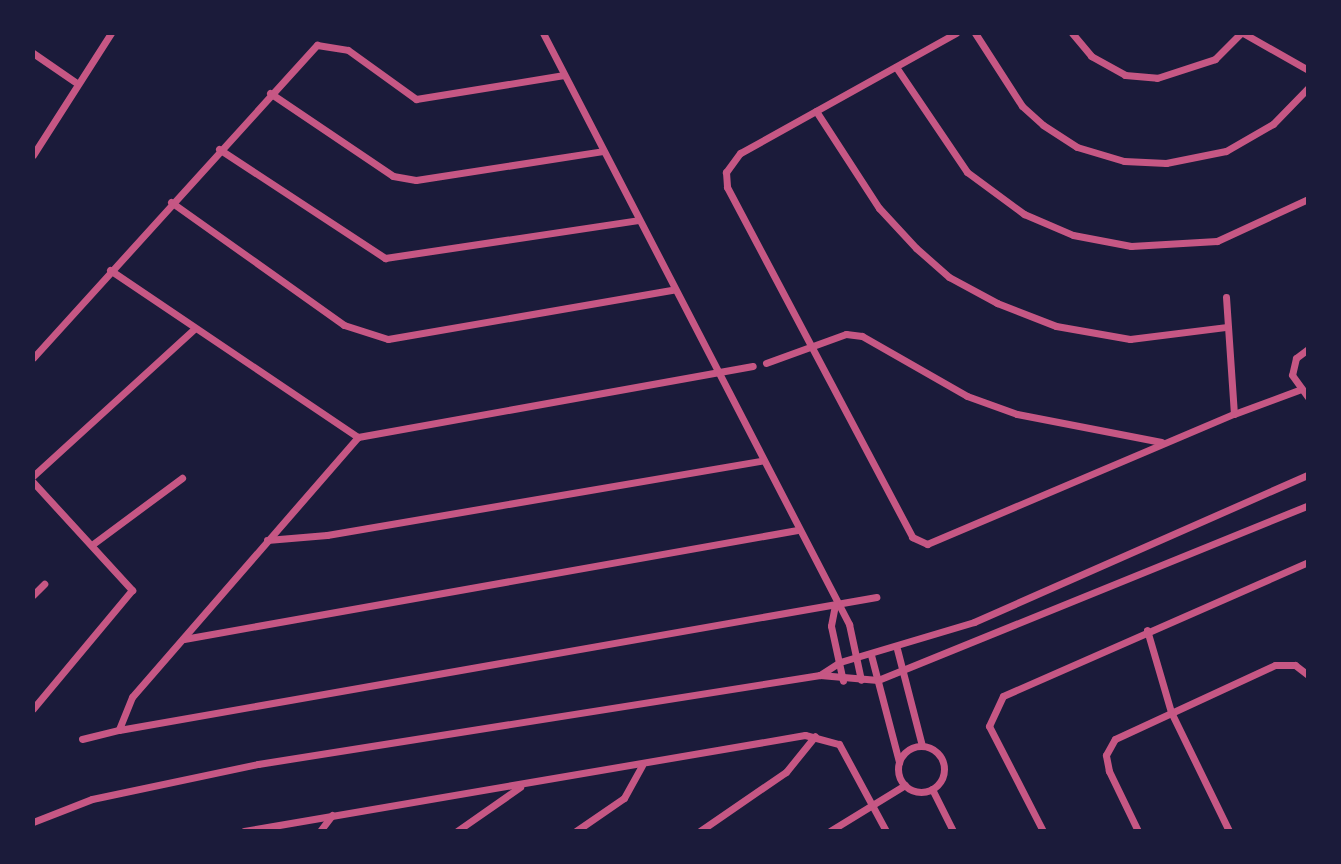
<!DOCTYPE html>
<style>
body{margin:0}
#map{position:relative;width:1341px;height:864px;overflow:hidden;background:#1b1b3a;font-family:Rubik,sans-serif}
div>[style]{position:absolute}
.minor>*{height:7px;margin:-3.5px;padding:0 3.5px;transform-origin:3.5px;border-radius:3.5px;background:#c65784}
.minor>.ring{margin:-3.5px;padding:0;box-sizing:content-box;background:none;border:7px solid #c65784;border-radius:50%}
span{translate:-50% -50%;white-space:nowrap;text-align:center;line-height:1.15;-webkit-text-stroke:5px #1b1b3a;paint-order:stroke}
.frame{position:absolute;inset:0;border:35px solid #1b1b3a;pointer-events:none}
</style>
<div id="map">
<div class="minor">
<div style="left:543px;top:33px;width:666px;rotate:62.63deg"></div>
<div style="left:849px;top:624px;width:57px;rotate:77.9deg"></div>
<div style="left:956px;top:33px;width:247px;rotate:150.9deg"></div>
<div style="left:740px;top:153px;width:24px;rotate:126deg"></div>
<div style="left:726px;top:172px;width:15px;rotate:86deg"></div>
<div style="left:727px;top:187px;width:396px;rotate:62.1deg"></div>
<div style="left:912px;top:537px;width:17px;rotate:25deg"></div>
<div style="left:927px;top:544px;width:333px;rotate:-23deg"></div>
<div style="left:975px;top:33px;width:87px;rotate:57.2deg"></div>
<div style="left:1022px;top:106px;width:28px;rotate:42deg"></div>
<div style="left:1043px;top:125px;width:40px;rotate:32.9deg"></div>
<div style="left:1077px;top:147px;width:49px;rotate:16.6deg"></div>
<div style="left:1124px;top:161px;width:42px;rotate:2.7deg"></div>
<div style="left:1166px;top:163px;width:61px;rotate:-11.3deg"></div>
<div style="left:1226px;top:151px;width:54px;rotate:-29.9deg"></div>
<div style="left:1273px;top:124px;width:50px;rotate:-45.8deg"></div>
<div style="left:1072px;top:33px;width:30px;rotate:50deg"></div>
<div style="left:1091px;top:56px;width:39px;rotate:29deg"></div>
<div style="left:1125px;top:75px;width:32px;rotate:5deg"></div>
<div style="left:1157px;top:78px;width:61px;rotate:-18.1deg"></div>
<div style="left:1215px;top:59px;width:37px;rotate:-45deg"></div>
<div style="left:1243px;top:33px;width:75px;rotate:29.6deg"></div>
<div style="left:33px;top:53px;width:51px;rotate:34.6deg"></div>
<div style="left:896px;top:67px;width:127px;rotate:55.9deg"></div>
<div style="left:967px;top:172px;width:71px;rotate:36.4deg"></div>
<div style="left:1024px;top:214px;width:53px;rotate:23.2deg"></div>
<div style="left:1073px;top:235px;width:59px;rotate:10.7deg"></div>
<div style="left:1131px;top:246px;width:86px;rotate:-3.3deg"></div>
<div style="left:1217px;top:241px;width:100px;rotate:-24.8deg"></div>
<div style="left:270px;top:93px;width:148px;rotate:34deg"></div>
<div style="left:393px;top:176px;width:23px;rotate:10deg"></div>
<div style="left:416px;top:180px;width:189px;rotate:-8.8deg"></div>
<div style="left:816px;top:111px;width:116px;rotate:57deg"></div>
<div style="left:879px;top:208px;width:54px;rotate:47.2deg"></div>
<div style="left:916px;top:248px;width:44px;rotate:41.3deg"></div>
<div style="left:949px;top:277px;width:55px;rotate:28.4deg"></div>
<div style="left:997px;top:303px;width:63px;rotate:21.3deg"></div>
<div style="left:1056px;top:326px;width:75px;rotate:10deg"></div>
<div style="left:1130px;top:339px;width:98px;rotate:-7.1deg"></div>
<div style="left:219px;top:149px;width:199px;rotate:33.3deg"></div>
<div style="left:385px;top:258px;width:256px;rotate:-8.5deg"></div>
<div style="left:33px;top:155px;width:145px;rotate:-57.4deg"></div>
<div style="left:171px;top:202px;width:212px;rotate:35.4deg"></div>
<div style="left:344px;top:325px;width:46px;rotate:17.7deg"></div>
<div style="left:388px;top:339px;width:289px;rotate:-9.8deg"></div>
<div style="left:110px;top:270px;width:299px;rotate:34deg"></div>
<div style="left:358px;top:437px;width:401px;rotate:-10.2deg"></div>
<div style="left:1226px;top:297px;width:117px;rotate:86.1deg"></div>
<div style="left:1234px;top:414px;width:69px;rotate:-20.3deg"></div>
<div style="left:1308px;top:349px;width:15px;rotate:143deg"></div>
<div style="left:1296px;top:358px;width:17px;rotate:103deg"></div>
<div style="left:1292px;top:375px;width:27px;rotate:54deg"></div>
<div style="left:33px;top:358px;width:423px;rotate:-47.8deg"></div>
<div style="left:317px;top:45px;width:31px;rotate:9deg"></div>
<div style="left:348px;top:50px;width:84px;rotate:35.8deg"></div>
<div style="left:416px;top:99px;width:150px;rotate:-9.2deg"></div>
<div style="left:766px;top:363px;width:85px;rotate:-19.9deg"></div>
<div style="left:846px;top:334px;width:16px;rotate:7deg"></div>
<div style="left:862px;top:336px;width:121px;rotate:29.7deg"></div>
<div style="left:967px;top:396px;width:53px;rotate:19.8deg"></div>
<div style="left:1017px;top:414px;width:147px;rotate:11deg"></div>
<div style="left:358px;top:437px;width:344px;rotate:131deg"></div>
<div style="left:132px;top:697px;width:35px;rotate:112deg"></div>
<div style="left:119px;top:730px;width:769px;rotate:-9.96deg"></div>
<div style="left:33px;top:476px;width:219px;rotate:-42.4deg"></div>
<div style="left:33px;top:482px;width:147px;rotate:47.5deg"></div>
<div style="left:132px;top:590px;width:155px;rotate:129.8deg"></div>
<div style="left:267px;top:540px;width:60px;rotate:-4.8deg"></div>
<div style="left:327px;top:535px;width:440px;rotate:-9.7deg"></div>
<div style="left:93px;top:544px;width:111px;rotate:-36.6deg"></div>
<div style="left:33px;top:595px;width:16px;rotate:-45deg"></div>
<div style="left:835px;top:605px;width:21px;rotate:101deg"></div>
<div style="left:831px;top:626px;width:56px;rotate:77.7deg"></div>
<div style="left:1147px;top:630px;width:85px;rotate:73.7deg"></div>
<div style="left:1171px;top:712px;width:132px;rotate:64deg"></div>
<div style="left:184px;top:639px;width:623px;rotate:-10.08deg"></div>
<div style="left:897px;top:649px;width:100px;rotate:75.5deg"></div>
<div style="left:871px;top:655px;width:111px;rotate:75.3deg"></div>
<div style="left:820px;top:675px;width:24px;rotate:-33deg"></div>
<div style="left:840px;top:662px;width:140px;rotate:-16.6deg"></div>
<div style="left:974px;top:622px;width:365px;rotate:-23.8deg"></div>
<div style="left:82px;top:739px;width:38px;rotate:-14deg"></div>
<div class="ring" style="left:898px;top:746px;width:39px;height:39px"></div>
<div style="left:932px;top:789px;width:47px;rotate:63.4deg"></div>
<div style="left:33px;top:822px;width:63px;rotate:-21.3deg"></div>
<div style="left:92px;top:799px;width:170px;rotate:-11.9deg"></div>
<div style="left:258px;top:764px;width:569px;rotate:-9deg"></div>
<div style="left:820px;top:675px;width:58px;rotate:4.9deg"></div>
<div style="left:878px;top:680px;width:464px;rotate:-22.1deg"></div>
<div style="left:244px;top:831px;width:569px;rotate:-9.71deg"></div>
<div style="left:805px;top:735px;width:35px;rotate:15deg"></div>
<div style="left:839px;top:744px;width:99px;rotate:61.6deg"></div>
<div style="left:320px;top:831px;width:20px;rotate:-53deg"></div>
<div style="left:457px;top:831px;width:77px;rotate:-34.9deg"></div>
<div style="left:576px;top:831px;width:58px;rotate:-34.5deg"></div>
<div style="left:624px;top:798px;width:37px;rotate:-61deg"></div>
<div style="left:700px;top:831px;width:104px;rotate:-34.5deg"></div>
<div style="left:786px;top:772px;width:46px;rotate:-51.1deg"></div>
<div style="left:830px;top:831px;width:88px;rotate:-31.5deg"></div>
<div style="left:1043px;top:831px;width:118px;rotate:-117.2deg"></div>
<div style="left:989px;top:726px;width:33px;rotate:-65deg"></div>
<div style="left:1003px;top:696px;width:333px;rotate:-23.7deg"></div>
<div style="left:1138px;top:831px;width:67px;rotate:-115.8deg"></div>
<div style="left:1109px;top:771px;width:16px;rotate:-101deg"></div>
<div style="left:1106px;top:755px;width:18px;rotate:-61deg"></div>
<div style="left:1115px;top:739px;width:176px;rotate:-24.8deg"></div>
<div style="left:1275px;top:665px;width:20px"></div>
<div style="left:1295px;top:665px;width:16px;rotate:38deg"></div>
</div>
<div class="frame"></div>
</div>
